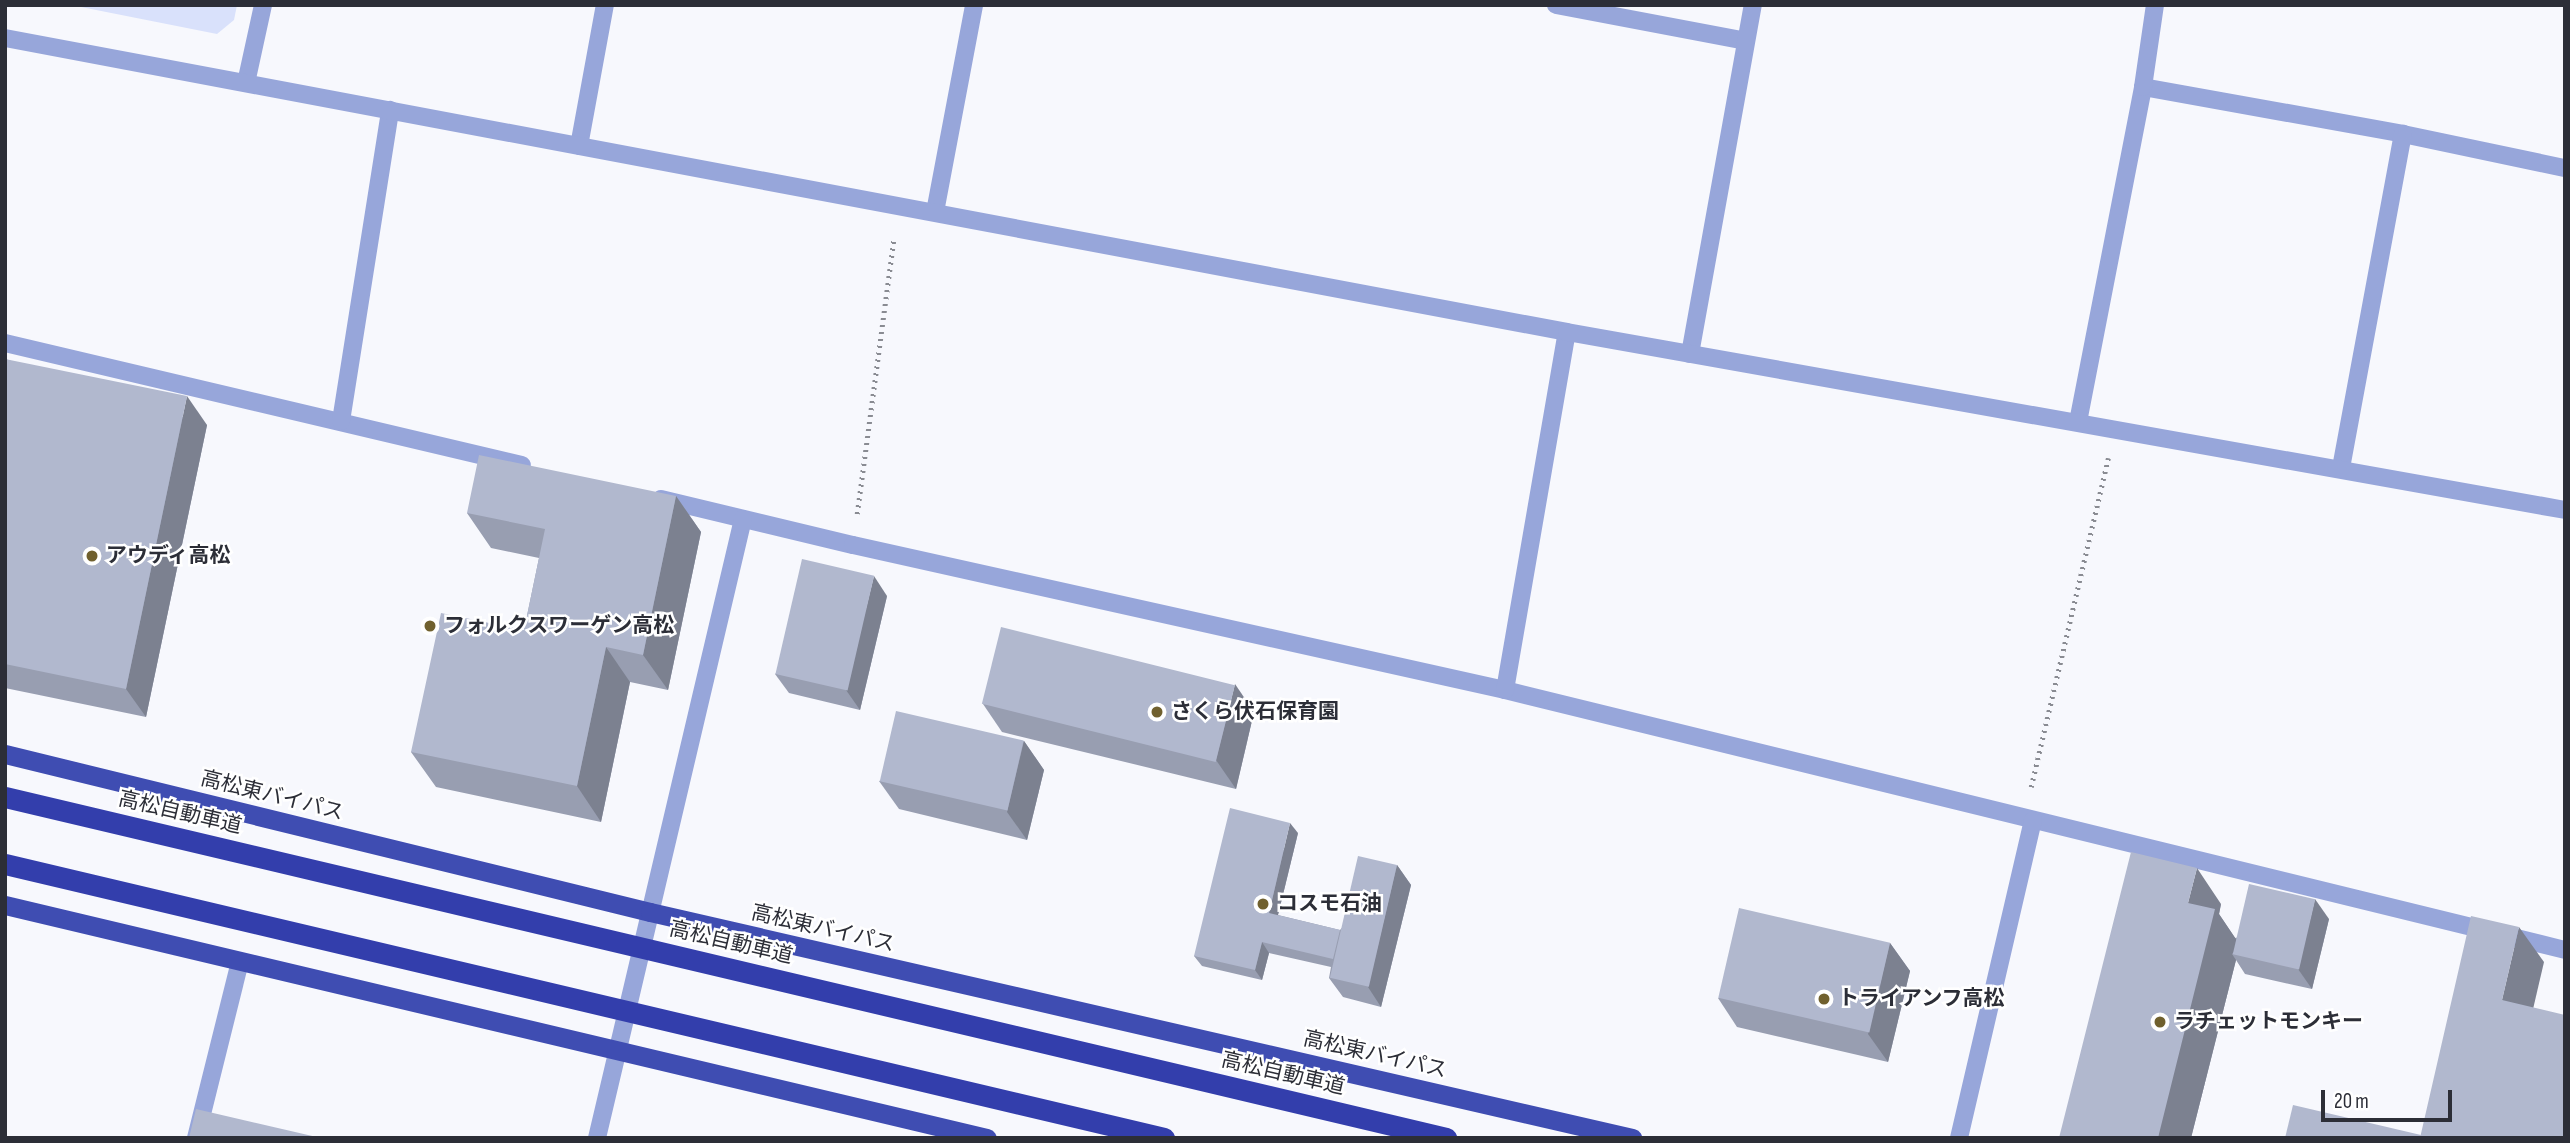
<!DOCTYPE html>
<meta charset="utf-8">
<style>
body{margin:0}
#map{position:relative;width:2570px;height:1143px;overflow:hidden;background:#f7f8fd;font-family:"Sofia Sans Condensed","Noto Sans JP",sans-serif}
div>[style]{position:absolute}
.green>*{inset:0;background:#d9e1fb}
.path>*{height:4.5px;margin-top:-2.25px;transform-origin:0;background:repeating-linear-gradient(90deg,#898b92 0 2px,transparent 0 7px)}
.minor>*{height:18px;margin:-9px;padding:0 9px;transform-origin:9px;border-radius:9px;background:#97a6da}
.tertiary>*{height:18px;margin:-9px;padding:0 9px;transform-origin:9px;border-radius:9px;background:#97a6da}
.trunk>*{height:19px;margin:-9.5px;padding:0 9.5px;transform-origin:9.5px;border-radius:9.5px;background:#3f4db2}
.motorway-bridge>*{height:21px;margin:-10.5px;padding:0 10.5px;transform-origin:10.5px;border-radius:10.5px;background:#333eac}
.wall>*{inset:0;background:#989eb1}
.shaded-wall>*{inset:0;background:#7c8190}
.building>*{inset:0;background:#b1b8ce;transform-origin:0 0}
.dots>*{width:19px;height:19px;translate:-50% -50%;box-sizing:border-box;border:4px solid #fff;border-radius:50%}
span{translate:-50% -50%;white-space:nowrap;text-align:center;line-height:1.15;-webkit-text-stroke:5px #fff;paint-order:stroke}
.poi-label{font-size:21px;color:#2c2e37;font-weight:700}
.left{translate:0 -50%;text-align:left}
.street-label{font-size:21px;color:#2c2e37}
.frame{position:absolute;inset:0;border:7px solid #2c2e37;pointer-events:none}
.scale{position:absolute;left:2321px;top:1090px;width:131px;height:32px;box-sizing:border-box;border:4px solid #2c2e37;border-top:0;padding-left:9px;font-size:21px;line-height:24px;white-space:nowrap;color:#2c2e37;-webkit-text-stroke:5px #fff;paint-order:stroke}
</style>
<div id="map">
<div class="green">
<div style="clip-path:polygon(71px 5px,237px 5px,234px 20px,217px 34px)"></div>
</div>
<div class="path">
<div style="left:857px;top:514px;width:278px;rotate:-82.4deg"></div>
<div style="left:2031px;top:787px;width:338px;rotate:-76.8deg"></div>
</div>
<div class="minor">
<div style="left:1556px;top:5px;width:193px;rotate:10.7deg"></div>
<div style="left:246px;top:83px;width:80px;rotate:-77.7deg"></div>
<div style="left:2143px;top:87px;width:264px;rotate:10.2deg"></div>
<div style="left:2403px;top:134px;width:166px;rotate:11.9deg"></div>
<div style="left:579px;top:146px;width:143px;rotate:-79.6deg"></div>
<div style="left:935px;top:212px;width:211px;rotate:-79.3deg"></div>
<div style="left:5px;top:343px;width:531px;rotate:13.28deg"></div>
<div style="left:1690px;top:354px;width:355px;rotate:-79.8deg"></div>
<div style="left:341px;top:421px;width:315px;rotate:-81deg"></div>
<div style="left:2078px;top:422px;width:341px;rotate:-79deg"></div>
<div style="left:2143px;top:87px;width:83px;rotate:-81.7deg"></div>
<div style="left:2341px;top:468px;width:340px;rotate:-79.5deg"></div>
<div style="left:661px;top:499px;width:197px;rotate:13.5deg"></div>
<div style="left:853px;top:545px;width:668px;rotate:12.54deg"></div>
<div style="left:1505px;top:690px;width:1091px;rotate:13.78deg"></div>
<div style="left:1505px;top:690px;width:363px;rotate:-80.2deg"></div>
<div style="left:196px;top:1138px;width:182px;rotate:-76deg"></div>
<div style="left:597px;top:1138px;width:636px;rotate:-76.73deg"></div>
<div style="left:1959px;top:1138px;width:326px;rotate:-76.9deg"></div>
</div>
<div class="tertiary">
<div style="left:5px;top:38px;width:1589px;rotate:10.66deg"></div>
<div style="left:1567px;top:332px;width:1014px;rotate:10.11deg"></div>
</div>
<div class="trunk">
<div style="left:5px;top:754px;width:664px;rotate:13.76deg"></div>
<div style="left:650px;top:912px;width:1008px;rotate:12.96deg"></div>
<div style="left:5px;top:905px;width:1009px;rotate:13.35deg"></div>
</div>
<div class="motorway-bridge">
<div style="left:5px;top:797px;width:1481px;rotate:13.31deg"></div>
<div style="left:5px;top:864px;width:1191px;rotate:13.3deg"></div>
</div>
<div class="wall">
<div style="clip-path:polygon(5px 359px,207px 425px,146px 717px,5px 688px)"></div>
<div style="clip-path:polygon(676px 496px,701px 532px,668px 690px,630px 682px,601px 822px,436px 787px,411px 752px,524px 630px,539px 558px,491px 548px,467px 513px)"></div>
<div style="clip-path:polygon(887px 596px,860px 710px,789px 693px,775px 674px)"></div>
<div style="clip-path:polygon(983px 704px,1254px 712px,1236px 789px,1002px 732px)"></div>
<div style="clip-path:polygon(1024px 741px,1044px 770px,1027px 840px,899px 809px,879px 781px)"></div>
<div style="clip-path:polygon(1298px 833px,1278px 915px,1340px 930px,1397px 865px,1411px 885px,1381px 1007px,1343px 997px,1329px 978px,1331px 967px,1269px 953px,1262px 980px,1202px 966px,1194px 956px)"></div>
<div style="clip-path:polygon(2221px 904px,2219px 914px,2235px 938px,2329px 919px,2312px 989px,2245px 974px,2236px 960px,2191px 1138px,2059px 1138px)"></div>
<div style="clip-path:polygon(1890px 943px,1910px 971px,1888px 1062px,1737px 1027px,1718px 998px)"></div>
</div>
<div class="shaded-wall">
<div style="clip-path:polygon(187px 396px,207px 425px,146px 717px,126px 689px)"></div>
<div style="clip-path:polygon(676px 496px,701px 532px,668px 690px,643px 655px)"></div>
<div style="clip-path:polygon(874px 576px,887px 596px,860px 710px,846px 690px)"></div>
<div style="clip-path:polygon(606px 647px,630px 682px,601px 822px,577px 786px)"></div>
<div style="clip-path:polygon(1235px 684px,1254px 712px,1236px 789px,1216px 760px)"></div>
<div style="clip-path:polygon(1024px 741px,1044px 770px,1027px 840px,1007px 812px)"></div>
<div style="clip-path:polygon(1290px 823px,1298px 833px,1276px 923px,1269px 913px)"></div>
<div style="clip-path:polygon(1397px 865px,1411px 885px,1381px 1007px,1368px 987px)"></div>
<div style="clip-path:polygon(2197px 868px,2221px 904px,2219px 914px,2240px 945px,2232px 954px,2236px 960px,2191px 1138px,2158px 1138px,2188px 903px)"></div>
<div style="clip-path:polygon(2315px 899px,2329px 919px,2312px 989px,2298px 969px)"></div>
<div style="clip-path:polygon(2519px 927px,2544px 962px,2527px 1035px,2502px 1000px)"></div>
<div style="clip-path:polygon(1262px 942px,1269px 953px,1262px 980px,1255px 970px)"></div>
<div style="clip-path:polygon(1890px 943px,1910px 971px,1888px 1062px,1868px 1034px)"></div>
</div>
<div class="building">
<div style="clip-path:polygon(5px 359px,187px 396px,126px 689px,5px 664px)"></div>
<div style="clip-path:polygon(479px 455px,676px 496px,643px 655px,606px 647px,577px 786px,411px 752px,441px 613px,524px 630px,545px 529px,467px 513px)"></div>
<div style="left:802px;top:559px;width:74px;height:118px;rotate:13deg"></div>
<div style="left:1001px;top:627px;width:241px;height:79px;rotate:14deg"></div>
<div style="left:896px;top:711px;width:131px;height:72px;rotate:13deg"></div>
<div style="clip-path:polygon(1230px 808px,1290px 823px,1269px 913px,1340px 930px,1333px 959px,1262px 942px,1255px 970px,1194px 956px)"></div>
<div style="clip-path:polygon(2131px 852px,2197px 868px,2188px 903px,2215px 909px,2158px 1138px,2059px 1138px)"></div>
<div style="left:1358px;top:856px;width:40px;height:125px;rotate:13deg"></div>
<div style="left:2249px;top:884px;width:68px;height:72px;rotate:13deg"></div>
<div style="left:1739px;top:908px;width:155px;height:92px;rotate:13deg"></div>
<div style="clip-path:polygon(2471px 916px,2519px 927px,2502px 1000px,2565px 1015px,2565px 1138px,2420px 1138px)"></div>
<div style="clip-path:polygon(2293px 1105px,2421px 1135px,2420px 1138px,2285px 1138px)"></div>
<div style="clip-path:polygon(196px 1109px,321px 1138px,189px 1138px)"></div>
</div>
<div class="dots">
<div style="left:92px;top:556px;background:#70602e"></div>
<div style="left:430px;top:626px;background:#70602e"></div>
<div style="left:1157px;top:712px;background:#70602e"></div>
<div style="left:1263px;top:904px;background:#70602e"></div>
<div style="left:1824px;top:999px;background:#70602e"></div>
<div style="left:2160px;top:1022px;background:#70602e"></div>
</div>
<div class="poi-label">
<span class="left" style="left:106px;top:556px">アウディ高松</span>
<span class="left" style="left:444px;top:626px">フォルクスワーゲン高松</span>
<span class="left" style="left:1171px;top:712px">さくら伏石保育園</span>
<span class="left" style="left:1277px;top:904px">コスモ石油</span>
<span class="left" style="left:1838px;top:999px">トライアンフ高松</span>
<span class="left" style="left:2174px;top:1022px">ラチェットモンキー</span>
</div>
<div class="street-label">
<span style="left:272px;top:796px;rotate:14deg">高松東バイパス</span>
<span style="left:180px;top:813px;rotate:13deg">高松自動車道</span>
<span style="left:823px;top:929px;rotate:13deg">高松東バイパス</span>
<span style="left:731px;top:943px;rotate:13deg">高松自動車道</span>
<span style="left:1375px;top:1055px;rotate:13deg">高松東バイパス</span>
<span style="left:1283px;top:1074px;rotate:13deg">高松自動車道</span>
</div>
<div class="frame"></div>
<div class="scale">20 m</div>
</div>
